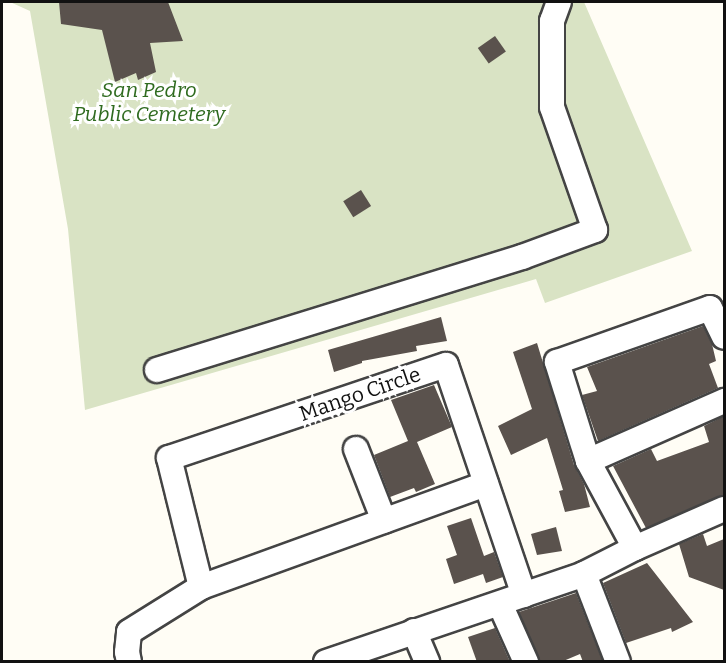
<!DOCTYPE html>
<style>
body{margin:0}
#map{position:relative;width:726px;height:663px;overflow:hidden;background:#fffdf5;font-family:Bitter,serif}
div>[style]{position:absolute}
.cemetery>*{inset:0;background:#d9e3c4}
.building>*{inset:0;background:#5a524d;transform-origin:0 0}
.roads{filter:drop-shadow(2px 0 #444) drop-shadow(-2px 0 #444) drop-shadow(0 2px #444) drop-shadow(0 -2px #444)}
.minor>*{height:24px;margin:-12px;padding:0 12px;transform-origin:12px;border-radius:12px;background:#fff}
span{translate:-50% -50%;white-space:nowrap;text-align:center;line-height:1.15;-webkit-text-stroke:6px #fff;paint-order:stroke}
.park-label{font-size:21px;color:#2f6b1f;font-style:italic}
.street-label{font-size:21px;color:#111}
.frame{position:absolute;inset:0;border:3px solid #111;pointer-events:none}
</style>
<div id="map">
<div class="cemetery">
<div style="clip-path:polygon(10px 2px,584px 2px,692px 251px,545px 303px,536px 279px,85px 410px,68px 229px,30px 11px)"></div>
</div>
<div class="building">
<div style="clip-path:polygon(59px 2px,168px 2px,183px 41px,150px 43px,156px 72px,138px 80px,136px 73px,115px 82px,102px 30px,61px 24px)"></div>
<div style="left:495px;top:36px;width:19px;height:21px;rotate:55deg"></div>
<div style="left:361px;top:190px;width:19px;height:21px;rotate:58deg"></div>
<div style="clip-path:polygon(441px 317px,447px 341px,416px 346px,417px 351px,362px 361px,362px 363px,334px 372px,328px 350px)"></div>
<div style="clip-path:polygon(703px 326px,712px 344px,716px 361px,709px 364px,718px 388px,598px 441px,582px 395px,597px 391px,587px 367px)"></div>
<div style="clip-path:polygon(537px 343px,574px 465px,584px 484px,590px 507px,565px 512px,559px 491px,563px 490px,547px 438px,511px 455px,498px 426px,532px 409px,513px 352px)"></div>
<div style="clip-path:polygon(434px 385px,452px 427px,417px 442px,435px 484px,416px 492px,414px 488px,390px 497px,374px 455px,408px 441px,391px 400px)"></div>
<div style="clip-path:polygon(724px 416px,724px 495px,646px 528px,613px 466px,651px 449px,657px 461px,709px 442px,704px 426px)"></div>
<div style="clip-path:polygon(471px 518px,484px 556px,494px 552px,503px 577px,486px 583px,483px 574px,454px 584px,446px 559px,457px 555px,447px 526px)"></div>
<div style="clip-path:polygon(556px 527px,562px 551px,537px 555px,531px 534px)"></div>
<div style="clip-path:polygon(703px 534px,707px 546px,724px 539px,724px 590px,689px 577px,679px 544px)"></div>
<div style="clip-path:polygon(647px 563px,693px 622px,672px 632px,671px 628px,626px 643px,603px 583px)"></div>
<div style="clip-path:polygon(576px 593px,603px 662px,583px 662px,580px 654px,561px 662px,540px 662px,519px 612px)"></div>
<div style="clip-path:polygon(495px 628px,510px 662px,477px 662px,468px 637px)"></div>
</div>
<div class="roads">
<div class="minor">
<div style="left:157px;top:370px;width:382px;rotate:-17.2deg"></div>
<div style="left:522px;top:257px;width:78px;rotate:-20.3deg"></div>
<div style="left:595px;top:230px;width:130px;rotate:-109.3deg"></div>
<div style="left:552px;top:107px;width:86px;rotate:-90deg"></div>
<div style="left:552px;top:21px;width:20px;rotate:-70deg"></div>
<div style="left:356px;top:449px;width:77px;rotate:68.7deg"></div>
<div style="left:588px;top:461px;width:149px;rotate:-23.8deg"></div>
<div style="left:635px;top:548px;width:97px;rotate:-23.7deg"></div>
<div style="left:584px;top:574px;width:94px;rotate:68.9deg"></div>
<div style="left:201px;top:587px;width:133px;rotate:-103.9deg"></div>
<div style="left:169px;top:458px;width:292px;rotate:-18.6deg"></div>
<div style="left:446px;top:365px;width:243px;rotate:71.3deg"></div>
<div style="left:500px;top:604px;width:64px;rotate:65.9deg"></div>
<div style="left:414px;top:631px;width:34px;rotate:67deg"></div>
<div style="left:129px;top:662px;width:10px;rotate:-101deg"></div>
<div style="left:127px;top:652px;width:20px;rotate:-84deg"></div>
<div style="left:129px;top:632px;width:85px;rotate:-32deg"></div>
<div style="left:201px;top:587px;width:303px;rotate:-19.9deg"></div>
<div style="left:326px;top:662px;width:273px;rotate:-18.8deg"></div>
<div style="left:584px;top:574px;width:57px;rotate:-27deg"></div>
<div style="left:635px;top:548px;width:99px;rotate:-118.4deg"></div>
<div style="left:588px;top:461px;width:104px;rotate:-107.4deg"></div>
<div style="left:557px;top:362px;width:162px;rotate:-19.4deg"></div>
<div style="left:710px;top:308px;width:32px;rotate:64deg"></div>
</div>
</div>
<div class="park-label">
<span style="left:149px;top:102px">San Pedro<br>Public Cemetery</span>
</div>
<div class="street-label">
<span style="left:360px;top:394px;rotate:-19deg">Mango Circle</span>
</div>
<div class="frame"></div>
</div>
